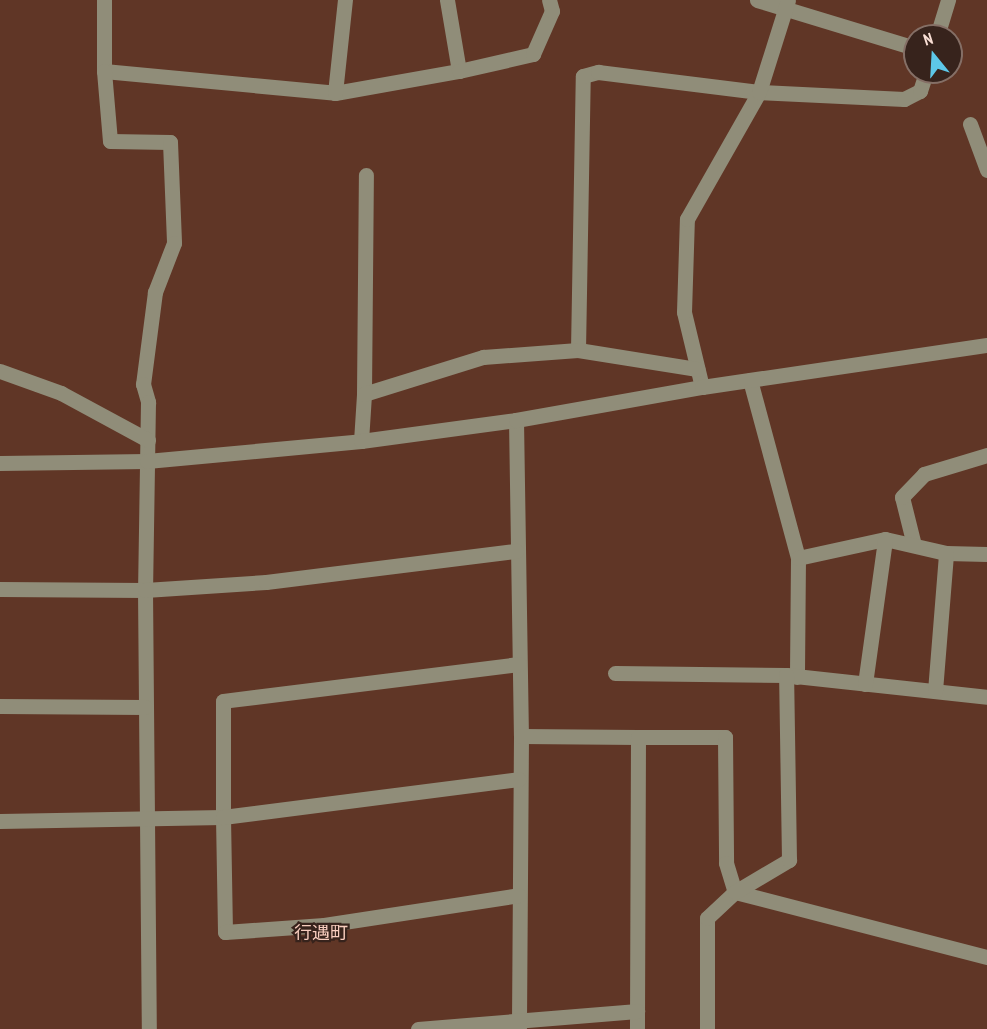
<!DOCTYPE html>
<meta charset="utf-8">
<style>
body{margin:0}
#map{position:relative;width:987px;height:1029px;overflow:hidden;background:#603626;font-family:"PT Sans Narrow","Noto Sans JP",sans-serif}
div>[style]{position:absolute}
.minor>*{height:15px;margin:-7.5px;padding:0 7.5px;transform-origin:7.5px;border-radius:7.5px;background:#908d79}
span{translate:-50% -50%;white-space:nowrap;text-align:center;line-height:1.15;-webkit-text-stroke:4.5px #37231c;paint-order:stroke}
.neighbourhood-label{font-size:18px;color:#f8cdbe}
.north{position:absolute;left:903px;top:24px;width:60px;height:60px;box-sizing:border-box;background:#37231c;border:2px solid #856f66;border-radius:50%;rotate:342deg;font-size:16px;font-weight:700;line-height:24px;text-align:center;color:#fbe0d6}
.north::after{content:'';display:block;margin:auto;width:21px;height:27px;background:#5dc7e8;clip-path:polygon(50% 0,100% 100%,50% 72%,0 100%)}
</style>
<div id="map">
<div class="minor">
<div style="left:104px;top:0;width:71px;rotate:90deg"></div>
<div style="left:104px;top:71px;width:232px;rotate:5.4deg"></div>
<div style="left:335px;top:93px;width:126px;rotate:-10.1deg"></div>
<div style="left:459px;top:71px;width:72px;rotate:-99.6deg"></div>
<div style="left:757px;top:0;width:165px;rotate:16.9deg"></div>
<div style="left:937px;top:36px;width:38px;rotate:-73deg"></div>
<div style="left:104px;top:71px;width:70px;rotate:85.1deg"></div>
<div style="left:110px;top:141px;width:60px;rotate:1deg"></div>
<div style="left:170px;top:142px;width:101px;rotate:87.7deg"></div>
<div style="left:174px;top:243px;width:53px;rotate:111.2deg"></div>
<div style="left:155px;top:292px;width:93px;rotate:97.4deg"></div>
<div style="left:143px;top:384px;width:19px;rotate:74deg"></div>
<div style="left:148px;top:402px;width:188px;rotate:90.9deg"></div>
<div style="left:145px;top:590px;width:439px;rotate:89.5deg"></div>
<div style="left:459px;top:71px;width:76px;rotate:-12.9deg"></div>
<div style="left:533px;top:54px;width:47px;rotate:-66.2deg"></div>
<div style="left:552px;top:11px;width:11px;rotate:-105deg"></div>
<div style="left:335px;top:93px;width:94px;rotate:-83.9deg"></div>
<div style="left:970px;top:124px;width:49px;rotate:69.7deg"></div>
<div style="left:578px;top:350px;width:274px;rotate:-89deg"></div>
<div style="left:583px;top:76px;width:16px;rotate:-15deg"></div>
<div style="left:598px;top:72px;width:162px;rotate:7.1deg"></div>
<div style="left:759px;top:92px;width:145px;rotate:2.8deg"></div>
<div style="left:904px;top:99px;width:18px;rotate:-27deg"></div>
<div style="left:920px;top:91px;width:20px;rotate:-72deg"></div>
<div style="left:0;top:371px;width:65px;rotate:19.8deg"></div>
<div style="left:61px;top:393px;width:99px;rotate:28.4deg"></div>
<div style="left:750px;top:380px;width:184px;rotate:74.9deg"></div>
<div style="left:798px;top:558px;width:119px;rotate:90.5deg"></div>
<div style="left:702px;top:387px;width:77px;rotate:-103.5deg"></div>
<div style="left:684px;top:312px;width:93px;rotate:-88.2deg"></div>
<div style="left:687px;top:219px;width:146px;rotate:-60.4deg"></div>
<div style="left:759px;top:92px;width:96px;rotate:-72.5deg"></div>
<div style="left:364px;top:394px;width:219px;rotate:-89.5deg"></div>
<div style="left:516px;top:420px;width:316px;rotate:89.1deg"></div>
<div style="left:521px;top:736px;width:293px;rotate:90.4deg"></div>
<div style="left:361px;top:441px;width:47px;rotate:-86.3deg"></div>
<div style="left:364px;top:394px;width:125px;rotate:-17.3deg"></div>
<div style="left:483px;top:357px;width:95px;rotate:-4.2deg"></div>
<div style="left:578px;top:350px;width:121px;rotate:9.1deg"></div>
<div style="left:0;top:463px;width:147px;rotate:-0.8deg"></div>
<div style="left:147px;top:461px;width:215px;rotate:-5.3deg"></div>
<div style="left:361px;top:441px;width:156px;rotate:-7.7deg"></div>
<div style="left:516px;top:420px;width:189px;rotate:-10.1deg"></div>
<div style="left:702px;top:387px;width:288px;rotate:-8.4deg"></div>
<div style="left:914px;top:545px;width:49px;rotate:-104deg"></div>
<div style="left:902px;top:497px;width:32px;rotate:-46deg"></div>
<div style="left:924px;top:474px;width:66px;rotate:-16.8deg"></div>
<div style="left:798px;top:558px;width:89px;rotate:-12.3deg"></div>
<div style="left:885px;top:539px;width:63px;rotate:12.9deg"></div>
<div style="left:946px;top:553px;width:41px;rotate:1.4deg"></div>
<div style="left:0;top:589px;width:145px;rotate:0.4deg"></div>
<div style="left:145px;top:590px;width:121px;rotate:-3.8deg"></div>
<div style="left:266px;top:582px;width:252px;rotate:-7.1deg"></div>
<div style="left:519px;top:664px;width:298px;rotate:172.9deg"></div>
<div style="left:223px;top:701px;width:116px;rotate:90deg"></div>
<div style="left:223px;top:817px;width:115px;rotate:89deg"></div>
<div style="left:225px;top:932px;width:99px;rotate:-4deg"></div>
<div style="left:324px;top:925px;width:197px;rotate:-8.7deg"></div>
<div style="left:615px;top:673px;width:171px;rotate:0.7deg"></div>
<div style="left:786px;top:675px;width:202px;rotate:6.2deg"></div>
<div style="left:865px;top:684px;width:146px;rotate:-82.1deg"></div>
<div style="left:935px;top:691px;width:138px;rotate:-85.4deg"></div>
<div style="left:0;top:706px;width:145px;rotate:0.4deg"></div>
<div style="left:521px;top:736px;width:117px;rotate:0.5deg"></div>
<div style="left:638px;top:737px;width:292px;rotate:90.2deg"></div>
<div style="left:638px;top:737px;width:87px"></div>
<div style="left:725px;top:737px;width:126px;rotate:89.5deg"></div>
<div style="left:726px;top:863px;width:30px;rotate:73deg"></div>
<div style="left:735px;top:892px;width:260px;rotate:14.5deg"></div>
<div style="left:0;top:821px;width:223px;rotate:-1deg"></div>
<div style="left:223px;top:817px;width:298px;rotate:-7.3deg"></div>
<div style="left:418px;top:1029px;width:220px;rotate:-4.7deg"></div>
<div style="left:707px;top:1029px;width:111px;rotate:-90deg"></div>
<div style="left:707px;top:918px;width:38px;rotate:-43deg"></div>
<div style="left:735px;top:892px;width:63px;rotate:-30.7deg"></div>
<div style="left:789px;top:860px;width:185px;rotate:-90.9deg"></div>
</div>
<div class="neighbourhood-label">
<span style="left:321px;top:933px">行遇町</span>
</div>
<div class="north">N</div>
</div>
